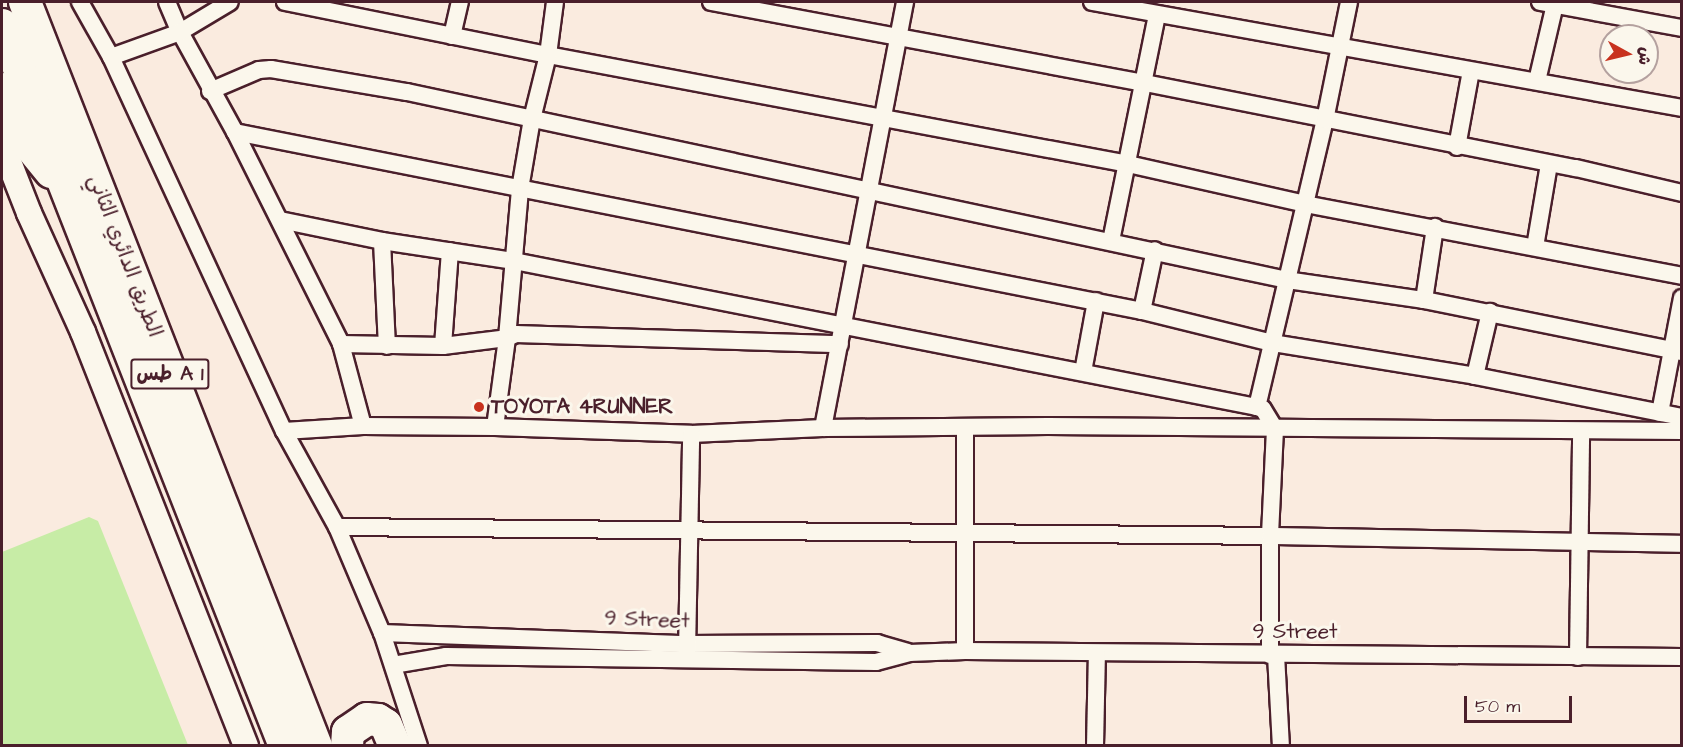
<!DOCTYPE html>
<meta charset="utf-8">
<style>
body{margin:0}
#map{position:relative;width:1683px;height:747px;overflow:hidden;background:#faebdf;font-family:"Architects Daughter","Playpen Sans Arabic",sans-serif}
div>[style]{position:absolute}
.green>*{inset:0;background:#c7eca6}
.roads{filter:drop-shadow(2px 0 #4a1f2b) drop-shadow(-2px 0 #4a1f2b) drop-shadow(0 2px #4a1f2b) drop-shadow(0 -2px #4a1f2b)}
.street>*{height:16px;margin:-8px;padding:0 8px;transform-origin:8px;border-radius:8px;background:#fbf7ec}
.secondary>*{height:24px;margin:-12px;padding:0 12px;transform-origin:12px;border-radius:12px;background:#fbf7ec}
.highway>*{height:32px;margin:-16px;padding:0 16px;transform-origin:16px;border-radius:16px;background:#fbf7ec}
.dots>*{width:16px;height:16px;translate:-50% -50%;box-sizing:border-box;border:3px solid #fbf7ec;border-radius:50%}
span{translate:-50% -50%;white-space:nowrap;text-align:center;line-height:1.15;-webkit-text-stroke:6px #fbf7ec;paint-order:stroke}
.shield-label span{padding:2px 4px;background:#fbf7ec;border:2px solid;border-radius:4px;-webkit-text-stroke-width:0}
.shield-label{font-size:20px;color:#4a1f2b;font-weight:700}
.street-label{font-size:21px;color:#4a1f2b}
.poi-label{font-size:21px;color:#4a1f2b;font-weight:700}
.left{translate:0 -50%;text-align:left}
.frame{position:absolute;inset:0;border:3px solid #4a1f2b;pointer-events:none}
.north{position:absolute;left:1599px;top:24px;width:60px;height:60px;box-sizing:border-box;background:#fbf7ec;border:2px solid #b4a19f;border-radius:50%;rotate:98deg;font-size:16px;font-weight:700;line-height:24px;text-align:center;color:#4a1f2b}
.north::after{content:'';display:block;margin:auto;width:21px;height:27px;background:#c8321e;clip-path:polygon(50% 0,100% 100%,50% 72%,0 100%)}
.scale{position:absolute;left:1464px;top:696px;width:108px;height:27px;box-sizing:border-box;border:3px solid #4a1f2b;border-top:0;padding-left:8px;font-size:18px;line-height:21px;white-space:nowrap;color:#4a1f2b;-webkit-text-stroke:4px #fbf7ec;paint-order:stroke}
</style>
<div id="map">
<div class="green">
<div style="clip-path:polygon(89px 517px,98px 521px,188px 745px,2px 745px,2px 552px)"></div>
</div>
<div class="roads">
<div class="street">
<div style="left:80px;top:2px;width:63px;rotate:60.6deg"></div>
<div style="left:111px;top:57px;width:412px;rotate:65.2deg"></div>
<div style="left:284px;top:431px;width:110px;rotate:61.1deg"></div>
<div style="left:167px;top:2px;width:33px;rotate:67deg"></div>
<div style="left:180px;top:32px;width:114px;rotate:61.2deg"></div>
<div style="left:235px;top:132px;width:237px;rotate:63.4deg"></div>
<div style="left:341px;top:344px;width:85px;rotate:75deg"></div>
<div style="left:285px;top:2px;width:268px;rotate:11.4deg"></div>
<div style="left:548px;top:55px;width:590px;rotate:10.64deg"></div>
<div style="left:1128px;top:164px;width:181px;rotate:12.7deg"></div>
<div style="left:1305px;top:204px;width:384px;rotate:10.8deg"></div>
<div style="left:711px;top:2px;width:441px;rotate:10.6deg"></div>
<div style="left:1145px;top:83px;width:439px;rotate:11.2deg"></div>
<div style="left:1576px;top:168px;width:109px;rotate:13.3deg"></div>
<div style="left:1092px;top:2px;width:599px;rotate:10.19deg"></div>
<div style="left:1540px;top:2px;width:144px;rotate:10.4deg"></div>
<div style="left:452px;top:36px;width:35px;rotate:-77deg"></div>
<div style="left:111px;top:57px;width:73px;rotate:-19.9deg"></div>
<div style="left:180px;top:32px;width:58px;rotate:-31deg"></div>
<div style="left:1537px;top:81px;width:79px;rotate:-76.8deg"></div>
<div style="left:210px;top:91px;width:53px;rotate:-23.2deg"></div>
<div style="left:259px;top:70px;width:12px;rotate:-5deg"></div>
<div style="left:271px;top:69px;width:138px;rotate:9.6deg"></div>
<div style="left:407px;top:92px;width:900px;rotate:12.06deg"></div>
<div style="left:1287px;top:280px;width:138px;rotate:8.3deg"></div>
<div style="left:1424px;top:300px;width:263px;rotate:11.4deg"></div>
<div style="left:235px;top:132px;width:924px;rotate:11.16deg"></div>
<div style="left:1142px;top:311px;width:134px;rotate:13.8deg"></div>
<div style="left:1272px;top:343px;width:206px;rotate:9.2deg"></div>
<div style="left:1475px;top:376px;width:211px;rotate:11.2deg"></div>
<div style="left:1457px;top:147px;width:77px;rotate:-79.6deg"></div>
<div style="left:280px;top:220px;width:104px;rotate:11.6deg"></div>
<div style="left:382px;top:241px;width:134px;rotate:8.6deg"></div>
<div style="left:514px;top:261px;width:757px;rotate:11.12deg"></div>
<div style="left:1257px;top:407px;width:6px;rotate:18deg"></div>
<div style="left:1263px;top:409px;width:23px;rotate:59deg"></div>
<div style="left:1275px;top:429px;width:107px;rotate:92.7deg"></div>
<div style="left:1270px;top:536px;width:119px;rotate:90deg"></div>
<div style="left:382px;top:241px;width:105px;rotate:87.3deg"></div>
<div style="left:1111px;top:241px;width:231px;rotate:-78.5deg"></div>
<div style="left:1535px;top:247px;width:84px;rotate:-80.4deg"></div>
<div style="left:1424px;top:300px;width:74px;rotate:-81.4deg"></div>
<div style="left:1142px;top:311px;width:62px;rotate:-78deg"></div>
<div style="left:341px;top:344px;width:102px;rotate:1.1deg"></div>
<div style="left:443px;top:346px;width:64px;rotate:-7.1deg"></div>
<div style="left:507px;top:338px;width:10px;rotate:-24deg"></div>
<div style="left:516px;top:334px;width:324px;rotate:1.8deg"></div>
<div style="left:443px;top:346px;width:95px;rotate:-85.8deg"></div>
<div style="left:1083px;top:372px;width:72px;rotate:-79.6deg"></div>
<div style="left:1475px;top:376px;width:66px;rotate:-76.8deg"></div>
<div style="left:1257px;top:407px;width:295px;rotate:-76.7deg"></div>
<div style="left:1325px;top:120px;width:120px;rotate:-78.5deg"></div>
<div style="left:1660px;top:413px;width:117px;rotate:-79.2deg"></div>
<div style="left:495px;top:427px;width:90px;rotate:-82.3deg"></div>
<div style="left:507px;top:338px;width:150px;rotate:-85deg"></div>
<div style="left:520px;top:189px;width:71px;rotate:-80.3deg"></div>
<div style="left:532px;top:119px;width:66px;rotate:-76deg"></div>
<div style="left:548px;top:55px;width:53px;rotate:-82.5deg"></div>
<div style="left:965px;top:427px;width:224px;rotate:90deg"></div>
<div style="left:823px;top:428px;width:434px;rotate:-79.1deg"></div>
<div style="left:284px;top:431px;width:79px;rotate:-3.6deg"></div>
<div style="left:363px;top:426px;width:132px;rotate:0.4deg"></div>
<div style="left:495px;top:427px;width:196px;rotate:2deg"></div>
<div style="left:691px;top:434px;width:132px;rotate:-2.6deg"></div>
<div style="left:823px;top:428px;width:225px;rotate:-0.5deg"></div>
<div style="left:1048px;top:426px;width:634px;rotate:0.45deg"></div>
<div style="left:382px;top:633px;width:305px;rotate:2.1deg"></div>
<div style="left:687px;top:644px;width:190px;rotate:-0.3deg"></div>
<div style="left:877px;top:643px;width:32px;rotate:16deg"></div>
<div style="left:687px;top:652px;width:218px;rotate:-88.9deg"></div>
<div style="left:1276px;top:655px;width:91px;rotate:86.9deg"></div>
<div style="left:1578px;top:657px;width:224px;rotate:-89.2deg"></div>
<div style="left:393px;top:665px;width:54px;rotate:-9.6deg"></div>
<div style="left:446px;top:656px;width:430px;rotate:0.8deg"></div>
<div style="left:876px;top:662px;width:34px;rotate:-15deg"></div>
<div style="left:909px;top:653px;width:56px;rotate:-2deg"></div>
<div style="left:965px;top:651px;width:717px;rotate:0.48deg"></div>
<div style="left:419px;top:746px;width:119px;rotate:-108.1deg"></div>
<div style="left:382px;top:633px;width:115px;rotate:-113deg"></div>
<div style="left:337px;top:527px;width:933px;rotate:0.55deg"></div>
<div style="left:1270px;top:536px;width:412px;rotate:1.1deg"></div>
<div style="left:1095px;top:746px;width:92px;rotate:-88.8deg"></div>
</div>
<div class="secondary">
<div style="left:2px;top:144px;width:74px;rotate:68.6deg"></div>
<div style="left:29px;top:213px;width:131px;rotate:65.6deg"></div>
<div style="left:83px;top:332px;width:445px;rotate:68.5deg"></div>
</div>
<div class="highway">
<div style="left:25px;top:2px;width:799px;rotate:68.64deg"></div>
<div style="left:2px;top:25px;width:775px;rotate:68.57deg"></div>
<div style="left:2px;top:89px;width:48px;rotate:68.2deg"></div>
<div style="left:20px;top:134px;width:49px;rotate:50.8deg"></div>
<div style="left:347px;top:746px;width:14px;rotate:-86deg"></div>
<div style="left:348px;top:732px;width:23px;rotate:-34deg"></div>
<div style="left:367px;top:719px;width:11px;rotate:5deg"></div>
<div style="left:378px;top:720px;width:9px;rotate:32deg"></div>
<div style="left:386px;top:725px;width:23px;rotate:67deg"></div>
</div>
</div>
<div class="dots">
<div style="left:479px;top:407px;background:#c8321e"></div>
</div>
<div class="shield-label">
<span style="left:170px;top:374px">طس A 1</span>
</div>
<div class="street-label">
<span style="left:125px;top:256px;rotate:69deg">الطريق الدائري الثاني</span>
<span style="left:647px;top:620px;rotate:2deg">9 Street</span>
<span style="left:1295px;top:632px">9 Street</span>
</div>
<div class="poi-label">
<span class="left" style="left:491px;top:407px">TOYOTA 4RUNNER</span>
</div>
<div class="frame"></div>
<div class="north">ش</div>
<div class="scale">50 m</div>
</div>
